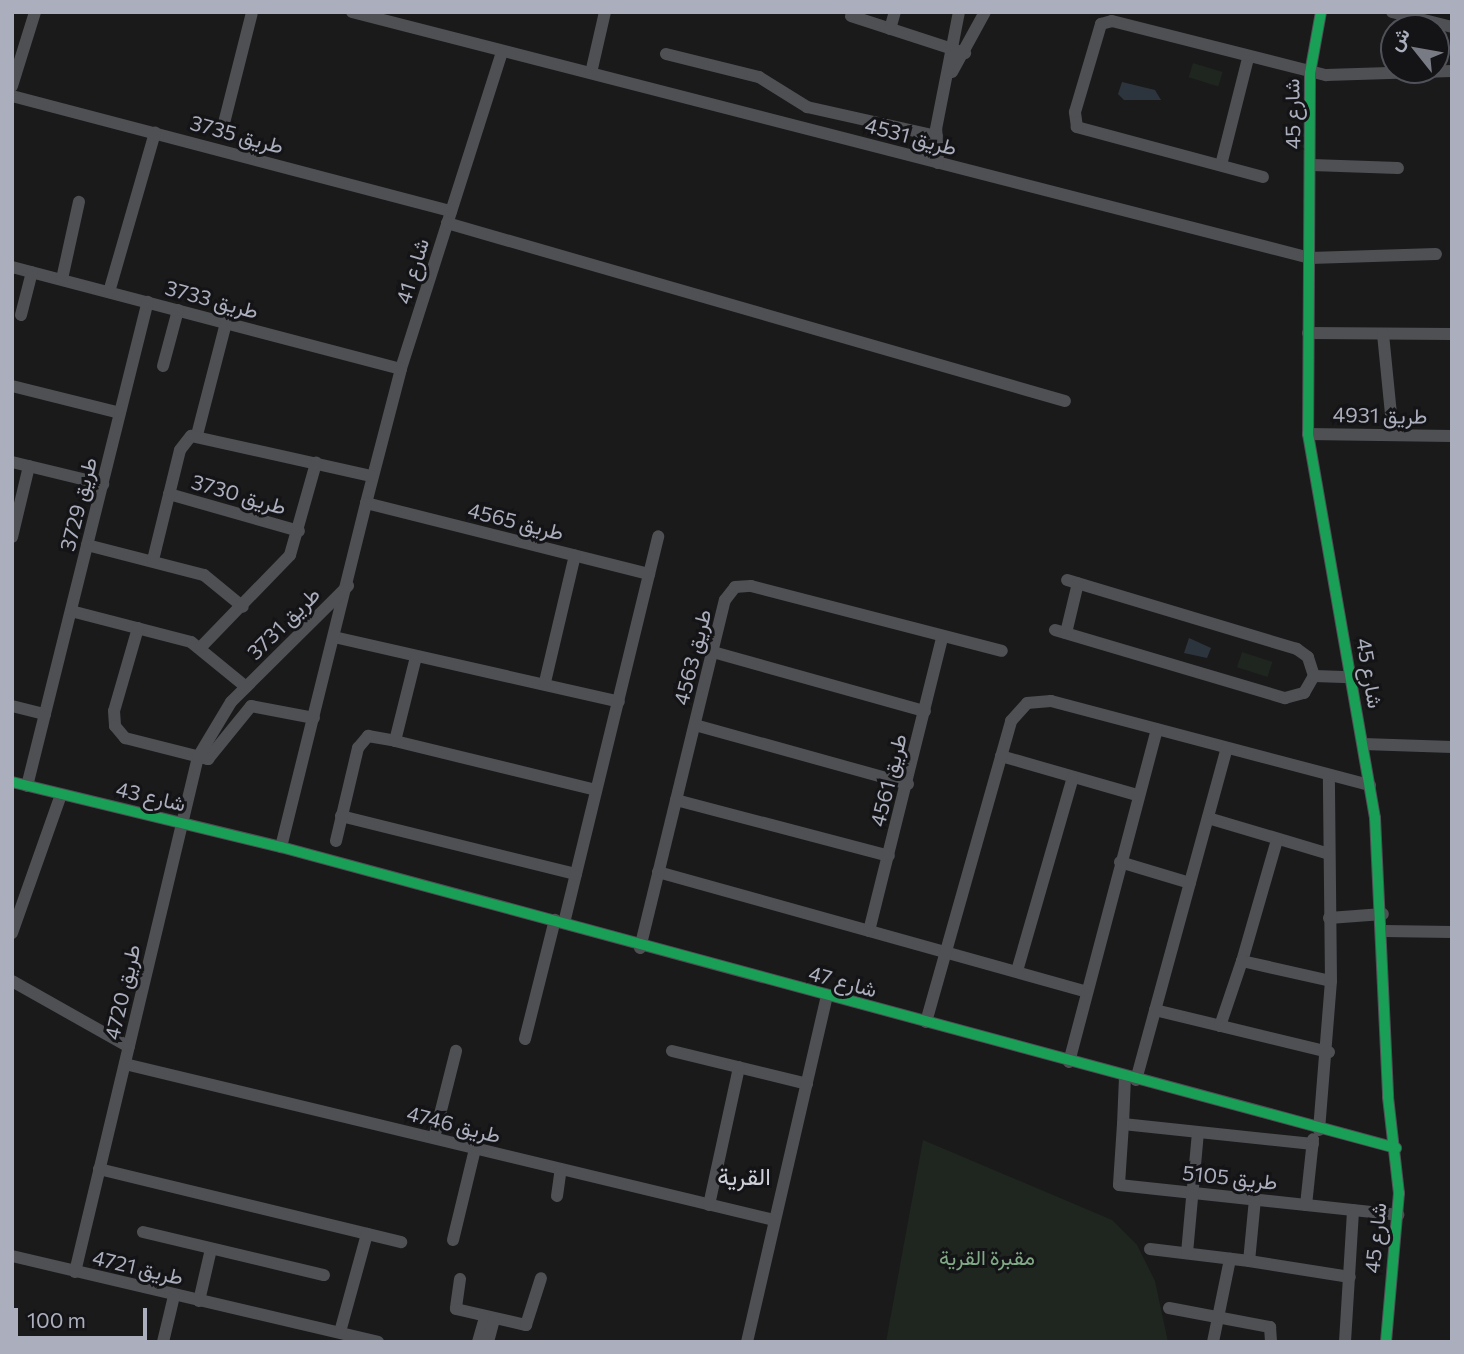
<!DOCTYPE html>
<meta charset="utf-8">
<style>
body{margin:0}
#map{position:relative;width:1464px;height:1354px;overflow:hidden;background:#1a1a1b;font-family:Commissioner,Vazirmatn,sans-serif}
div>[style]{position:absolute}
.green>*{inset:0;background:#1e261f;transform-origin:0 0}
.water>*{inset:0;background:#2c353e}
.minor>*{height:12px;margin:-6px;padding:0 6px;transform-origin:6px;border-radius:6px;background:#4e5054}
.cycleway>*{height:10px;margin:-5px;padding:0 5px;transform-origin:5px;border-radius:5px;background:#1a9f57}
span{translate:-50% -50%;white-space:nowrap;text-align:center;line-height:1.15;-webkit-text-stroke:6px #141417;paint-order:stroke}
.street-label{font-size:21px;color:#abafbd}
.park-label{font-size:21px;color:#80a985}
.quarter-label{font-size:24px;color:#cccfd8}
.frame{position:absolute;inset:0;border:14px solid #abafbd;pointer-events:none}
.north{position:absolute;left:1380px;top:14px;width:70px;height:70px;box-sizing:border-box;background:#141417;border:2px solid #505259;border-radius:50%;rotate:301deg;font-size:19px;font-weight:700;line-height:28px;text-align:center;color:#abafbd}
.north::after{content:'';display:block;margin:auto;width:24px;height:32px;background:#787b84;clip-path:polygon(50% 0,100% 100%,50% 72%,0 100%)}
.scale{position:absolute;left:14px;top:1308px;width:133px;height:32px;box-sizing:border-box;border:4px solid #abafbd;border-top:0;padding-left:9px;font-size:21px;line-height:24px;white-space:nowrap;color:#abafbd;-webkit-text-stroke:5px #141417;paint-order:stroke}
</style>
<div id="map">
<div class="green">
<div style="left:1193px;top:63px;width:31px;height:15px;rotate:17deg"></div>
<div style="left:1242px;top:652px;width:32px;height:16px;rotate:18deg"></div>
<div style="clip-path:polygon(923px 1140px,1112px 1220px,1137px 1245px,1155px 1281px,1168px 1342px,886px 1342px)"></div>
</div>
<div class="water">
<div style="clip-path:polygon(1122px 82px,1155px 90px,1161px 100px,1124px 100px,1118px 94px)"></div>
<div style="clip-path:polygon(1189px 638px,1211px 648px,1207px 658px,1184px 653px)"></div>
</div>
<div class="minor">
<div style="left:352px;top:12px;width:989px;rotate:14.4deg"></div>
<div style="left:1310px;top:258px;width:126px;rotate:-1.8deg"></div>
<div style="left:1321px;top:12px;width:62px;rotate:100.2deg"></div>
<div style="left:1310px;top:73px;width:361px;rotate:90.3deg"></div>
<div style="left:1308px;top:434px;width:390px;rotate:80.1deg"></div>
<div style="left:1375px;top:818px;width:279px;rotate:87.3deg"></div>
<div style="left:1388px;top:1097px;width:97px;rotate:83.5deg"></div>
<div style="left:1399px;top:1193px;width:150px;rotate:95deg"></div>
<div style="left:1392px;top:12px;width:62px;rotate:14deg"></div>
<div style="left:851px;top:16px;width:120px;rotate:18deg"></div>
<div style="left:890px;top:29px;width:18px;rotate:-74deg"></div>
<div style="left:502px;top:52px;width:333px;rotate:107.7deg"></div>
<div style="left:401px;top:369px;width:138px;rotate:104.6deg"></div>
<div style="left:366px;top:503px;width:292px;rotate:14.1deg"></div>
<div style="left:666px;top:54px;width:96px;rotate:13.9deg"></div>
<div style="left:759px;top:77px;width:57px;rotate:32deg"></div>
<div style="left:807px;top:107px;width:133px;rotate:12.6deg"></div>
<div style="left:952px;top:72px;width:68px;rotate:-61.2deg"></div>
<div style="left:591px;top:73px;width:63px;rotate:-77.1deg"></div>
<div style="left:12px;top:86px;width:77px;rotate:-72.7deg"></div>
<div style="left:12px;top:96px;width:454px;rotate:14.7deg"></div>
<div style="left:223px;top:127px;width:119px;rotate:-75.8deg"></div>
<div style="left:938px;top:163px;width:34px;rotate:-93deg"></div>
<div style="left:936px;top:129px;width:119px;rotate:-78.9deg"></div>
<div style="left:1221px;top:165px;width:110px;rotate:-75.8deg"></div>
<div style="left:1312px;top:165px;width:86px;rotate:2deg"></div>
<div style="left:1263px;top:177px;width:193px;rotate:-165deg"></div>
<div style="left:1077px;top:127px;width:15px;rotate:-98deg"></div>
<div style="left:1075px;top:112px;width:92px;rotate:-73.5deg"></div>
<div style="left:1101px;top:24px;width:11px;rotate:-15deg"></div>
<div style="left:1112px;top:21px;width:221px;rotate:14.2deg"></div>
<div style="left:1326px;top:75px;width:126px;rotate:-1.8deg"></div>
<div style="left:447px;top:223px;width:643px;rotate:16.07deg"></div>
<div style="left:12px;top:267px;width:402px;rotate:14.7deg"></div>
<div style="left:62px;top:279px;width:79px;rotate:-77.6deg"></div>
<div style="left:109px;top:292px;width:166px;rotate:-73.9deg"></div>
<div style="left:21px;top:315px;width:44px;rotate:-75.7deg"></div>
<div style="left:1308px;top:333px;width:144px;rotate:0.4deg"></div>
<div style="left:1383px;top:334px;width:100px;rotate:84.3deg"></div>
<div style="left:163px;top:366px;width:58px;rotate:-75deg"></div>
<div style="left:12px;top:386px;width:111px;rotate:14deg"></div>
<div style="left:1308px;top:434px;width:144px;rotate:0.8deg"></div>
<div style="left:197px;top:435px;width:116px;rotate:-75.5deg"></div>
<div style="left:12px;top:462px;width:94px;rotate:13.6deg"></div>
<div style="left:169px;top:494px;width:135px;rotate:15.9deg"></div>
<div style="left:12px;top:537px;width:73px;rotate:-76.5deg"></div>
<div style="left:87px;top:545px;width:121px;rotate:14.4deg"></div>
<div style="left:204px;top:575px;width:50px;rotate:39.4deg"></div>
<div style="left:153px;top:560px;width:113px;rotate:-76.2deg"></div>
<div style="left:180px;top:450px;width:18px;rotate:-52deg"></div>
<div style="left:191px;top:436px;width:185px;rotate:12.5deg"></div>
<div style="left:71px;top:611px;width:124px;rotate:14.5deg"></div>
<div style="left:191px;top:642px;width:71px;rotate:39.3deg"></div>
<div style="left:138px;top:628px;width:86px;rotate:106.1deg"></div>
<div style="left:114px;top:711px;width:15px;rotate:86deg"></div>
<div style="left:115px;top:726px;width:16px;rotate:50deg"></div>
<div style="left:125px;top:738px;width:86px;rotate:14.2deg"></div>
<div style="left:208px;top:759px;width:68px;rotate:-50.9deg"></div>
<div style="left:251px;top:706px;width:64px;rotate:10.8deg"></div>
<div style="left:1055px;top:630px;width:240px;rotate:16.5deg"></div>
<div style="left:1285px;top:698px;width:20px;rotate:-15deg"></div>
<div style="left:1304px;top:693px;width:20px;rotate:-60deg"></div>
<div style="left:1314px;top:676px;width:20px;rotate:-108deg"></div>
<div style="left:1308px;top:657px;width:14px;rotate:-144deg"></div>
<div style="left:1297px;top:649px;width:240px;rotate:-163.3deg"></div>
<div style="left:1066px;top:633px;width:51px;rotate:-76.5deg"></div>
<div style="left:334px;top:637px;width:292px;rotate:12.8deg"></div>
<div style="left:201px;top:647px;width:128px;rotate:-45.9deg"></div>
<div style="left:290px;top:555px;width:96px;rotate:-74.2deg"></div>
<div style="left:713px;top:652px;width:220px;rotate:15.6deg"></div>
<div style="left:1314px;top:676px;width:37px;rotate:2deg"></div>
<div style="left:545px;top:682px;width:130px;rotate:-76.7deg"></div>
<div style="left:12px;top:706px;width:34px;rotate:14deg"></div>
<div style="left:695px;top:725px;width:221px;rotate:15.5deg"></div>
<div style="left:395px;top:741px;width:207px;rotate:13.7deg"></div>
<div style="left:1363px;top:744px;width:89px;rotate:1.9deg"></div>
<div style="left:1001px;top:756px;width:141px;rotate:16deg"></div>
<div style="left:12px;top:782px;width:277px;rotate:13.6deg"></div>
<div style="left:281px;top:847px;width:1155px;rotate:15.11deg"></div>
<div style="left:27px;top:786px;width:499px;rotate:-76deg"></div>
<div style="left:676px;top:800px;width:220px;rotate:14.7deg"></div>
<div style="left:341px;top:816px;width:242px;rotate:13.9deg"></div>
<div style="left:1208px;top:818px;width:123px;rotate:16.5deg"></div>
<div style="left:1277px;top:840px;width:126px;rotate:106.1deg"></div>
<div style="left:1242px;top:961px;width:91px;rotate:12.7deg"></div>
<div style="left:336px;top:841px;width:96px;rotate:-76.7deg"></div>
<div style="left:358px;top:748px;width:16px;rotate:-50deg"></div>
<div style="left:368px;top:736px;width:27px;rotate:10deg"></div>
<div style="left:395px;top:741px;width:87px;rotate:-76deg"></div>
<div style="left:281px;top:847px;width:354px;rotate:-76.1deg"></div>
<div style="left:1120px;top:862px;width:73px;rotate:16.7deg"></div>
<div style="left:658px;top:872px;width:445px;rotate:15.6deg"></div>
<div style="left:1329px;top:918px;width:54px;rotate:-4.2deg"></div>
<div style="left:564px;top:923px;width:398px;rotate:-76.3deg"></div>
<div style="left:869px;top:931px;width:302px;rotate:-76deg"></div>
<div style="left:1384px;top:931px;width:68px;rotate:0.8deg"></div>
<div style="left:12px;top:933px;width:146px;rotate:-70.5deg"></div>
<div style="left:640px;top:948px;width:358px;rotate:-76.3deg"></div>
<div style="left:725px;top:600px;width:16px;rotate:-52deg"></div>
<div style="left:735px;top:587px;width:16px;rotate:-4deg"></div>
<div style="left:751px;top:586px;width:259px;rotate:14.5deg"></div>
<div style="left:1017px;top:971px;width:202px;rotate:-73.9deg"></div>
<div style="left:12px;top:981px;width:134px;rotate:29.4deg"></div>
<div style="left:1155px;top:1010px;width:179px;rotate:13.6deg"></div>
<div style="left:926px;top:1022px;width:313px;rotate:-74.2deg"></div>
<div style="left:1011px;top:721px;width:24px;rotate:-48deg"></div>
<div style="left:1027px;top:703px;width:24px;rotate:-5deg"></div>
<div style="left:1051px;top:701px;width:330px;rotate:14.8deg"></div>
<div style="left:1220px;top:1026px;width:69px;rotate:-71.3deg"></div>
<div style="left:525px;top:1039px;width:123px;rotate:-75.9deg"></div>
<div style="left:672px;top:1051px;width:139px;rotate:13.7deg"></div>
<div style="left:1069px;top:1062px;width:344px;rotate:-75.2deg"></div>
<div style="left:125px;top:1064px;width:667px;rotate:13.52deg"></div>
<div style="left:1125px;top:1077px;width:47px;rotate:92.4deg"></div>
<div style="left:1123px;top:1124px;width:191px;rotate:6deg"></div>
<div style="left:1136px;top:1080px;width:344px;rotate:-74.7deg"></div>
<div style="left:1123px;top:1124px;width:61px;rotate:93.8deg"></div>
<div style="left:1119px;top:1185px;width:281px;rotate:6.1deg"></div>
<div style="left:1319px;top:1130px;width:149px;rotate:-85.4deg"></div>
<div style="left:1331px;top:981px;width:204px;rotate:-90.6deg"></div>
<div style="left:434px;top:1138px;width:90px;rotate:-75.8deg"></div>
<div style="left:99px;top:1169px;width:311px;rotate:13.6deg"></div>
<div style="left:557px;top:1196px;width:27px;rotate:-82deg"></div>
<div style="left:1255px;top:1199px;width:62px;rotate:95.5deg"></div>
<div style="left:1249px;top:1261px;width:102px;rotate:9deg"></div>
<div style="left:709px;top:1205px;width:141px;rotate:-77.7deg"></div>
<div style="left:1306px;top:1205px;width:66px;rotate:-83.9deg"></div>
<div style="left:143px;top:1232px;width:186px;rotate:13.4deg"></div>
<div style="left:453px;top:1240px;width:94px;rotate:-76.4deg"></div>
<div style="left:1150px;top:1249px;width:100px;rotate:6.9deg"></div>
<div style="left:1187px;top:1253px;width:121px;rotate:-84.8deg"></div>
<div style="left:12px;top:1256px;width:376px;rotate:13.2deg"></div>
<div style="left:75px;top:1272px;width:529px;rotate:-76.57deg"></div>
<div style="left:198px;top:757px;width:64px;rotate:-59deg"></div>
<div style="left:231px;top:702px;width:165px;rotate:-44.8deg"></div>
<div style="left:460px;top:1279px;width:30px;rotate:98deg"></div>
<div style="left:456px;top:1309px;width:72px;rotate:12.9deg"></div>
<div style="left:526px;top:1325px;width:49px;rotate:-72.3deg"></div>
<div style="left:199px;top:1301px;width:53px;rotate:-77deg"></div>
<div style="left:1169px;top:1308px;width:103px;rotate:10.7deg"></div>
<div style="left:1270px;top:1327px;width:15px;rotate:86deg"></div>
<div style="left:340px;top:1332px;width:102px;rotate:-74.6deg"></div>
<div style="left:163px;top:1342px;width:47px;rotate:-76.6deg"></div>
<div style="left:478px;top:1342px;width:26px;rotate:-74deg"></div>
<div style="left:488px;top:1342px;width:24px;rotate:-75deg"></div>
<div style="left:747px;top:1342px;width:355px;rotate:-77deg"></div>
<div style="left:1213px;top:1342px;width:85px;rotate:-78.4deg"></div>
<div style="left:1345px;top:1342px;width:132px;rotate:-86.5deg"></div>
</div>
<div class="cycleway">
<div style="left:1321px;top:12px;width:62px;rotate:100.2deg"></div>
<div style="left:1310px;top:73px;width:361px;rotate:90.3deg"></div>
<div style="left:1308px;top:434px;width:390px;rotate:80.1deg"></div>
<div style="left:1375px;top:818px;width:279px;rotate:87.3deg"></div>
<div style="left:1388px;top:1097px;width:97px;rotate:83.5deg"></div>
<div style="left:1399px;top:1193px;width:150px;rotate:95deg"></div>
<div style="left:12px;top:782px;width:277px;rotate:13.6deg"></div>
<div style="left:281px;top:847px;width:1155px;rotate:15.11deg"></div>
</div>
<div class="street-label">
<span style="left:1292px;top:114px;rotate:-91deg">شارع 45</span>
<span style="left:237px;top:134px;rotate:15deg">طريق 3735</span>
<span style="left:911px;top:136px;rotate:15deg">طريق 4531</span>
<span style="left:412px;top:271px;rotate:-73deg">شارع 41</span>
<span style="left:212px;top:299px;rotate:15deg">طريق 3733</span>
<span style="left:1380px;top:415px;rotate:1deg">طريق 4931</span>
<span style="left:239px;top:494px;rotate:16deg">طريق 3730</span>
<span style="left:78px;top:504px;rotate:-76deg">طريق 3729</span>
<span style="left:516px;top:521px;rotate:14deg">طريق 4565</span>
<span style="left:283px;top:623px;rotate:-45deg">طريق 3731</span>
<span style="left:692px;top:657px;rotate:-76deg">طريق 4563</span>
<span style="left:1370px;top:673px;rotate:80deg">شارع 45</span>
<span style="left:888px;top:780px;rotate:-76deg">طريق 4561</span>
<span style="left:151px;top:796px;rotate:13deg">شارع 43</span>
<span style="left:843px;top:981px;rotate:15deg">شارع 47</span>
<span style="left:122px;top:992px;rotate:-77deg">طريق 4720</span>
<span style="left:454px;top:1124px;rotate:14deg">طريق 4746</span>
<span style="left:1230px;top:1177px;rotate:6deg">طريق 5105</span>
<span style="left:1375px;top:1238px;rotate:-84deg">شارع 45</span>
<span style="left:138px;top:1267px;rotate:13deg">طريق 4721</span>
</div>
<div class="park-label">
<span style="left:987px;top:1257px">مقبرة القرية</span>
</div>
<div class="quarter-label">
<span style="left:744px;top:1176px">القرية</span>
</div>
<div class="frame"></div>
<div class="north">ش</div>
<div class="scale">100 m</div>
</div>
